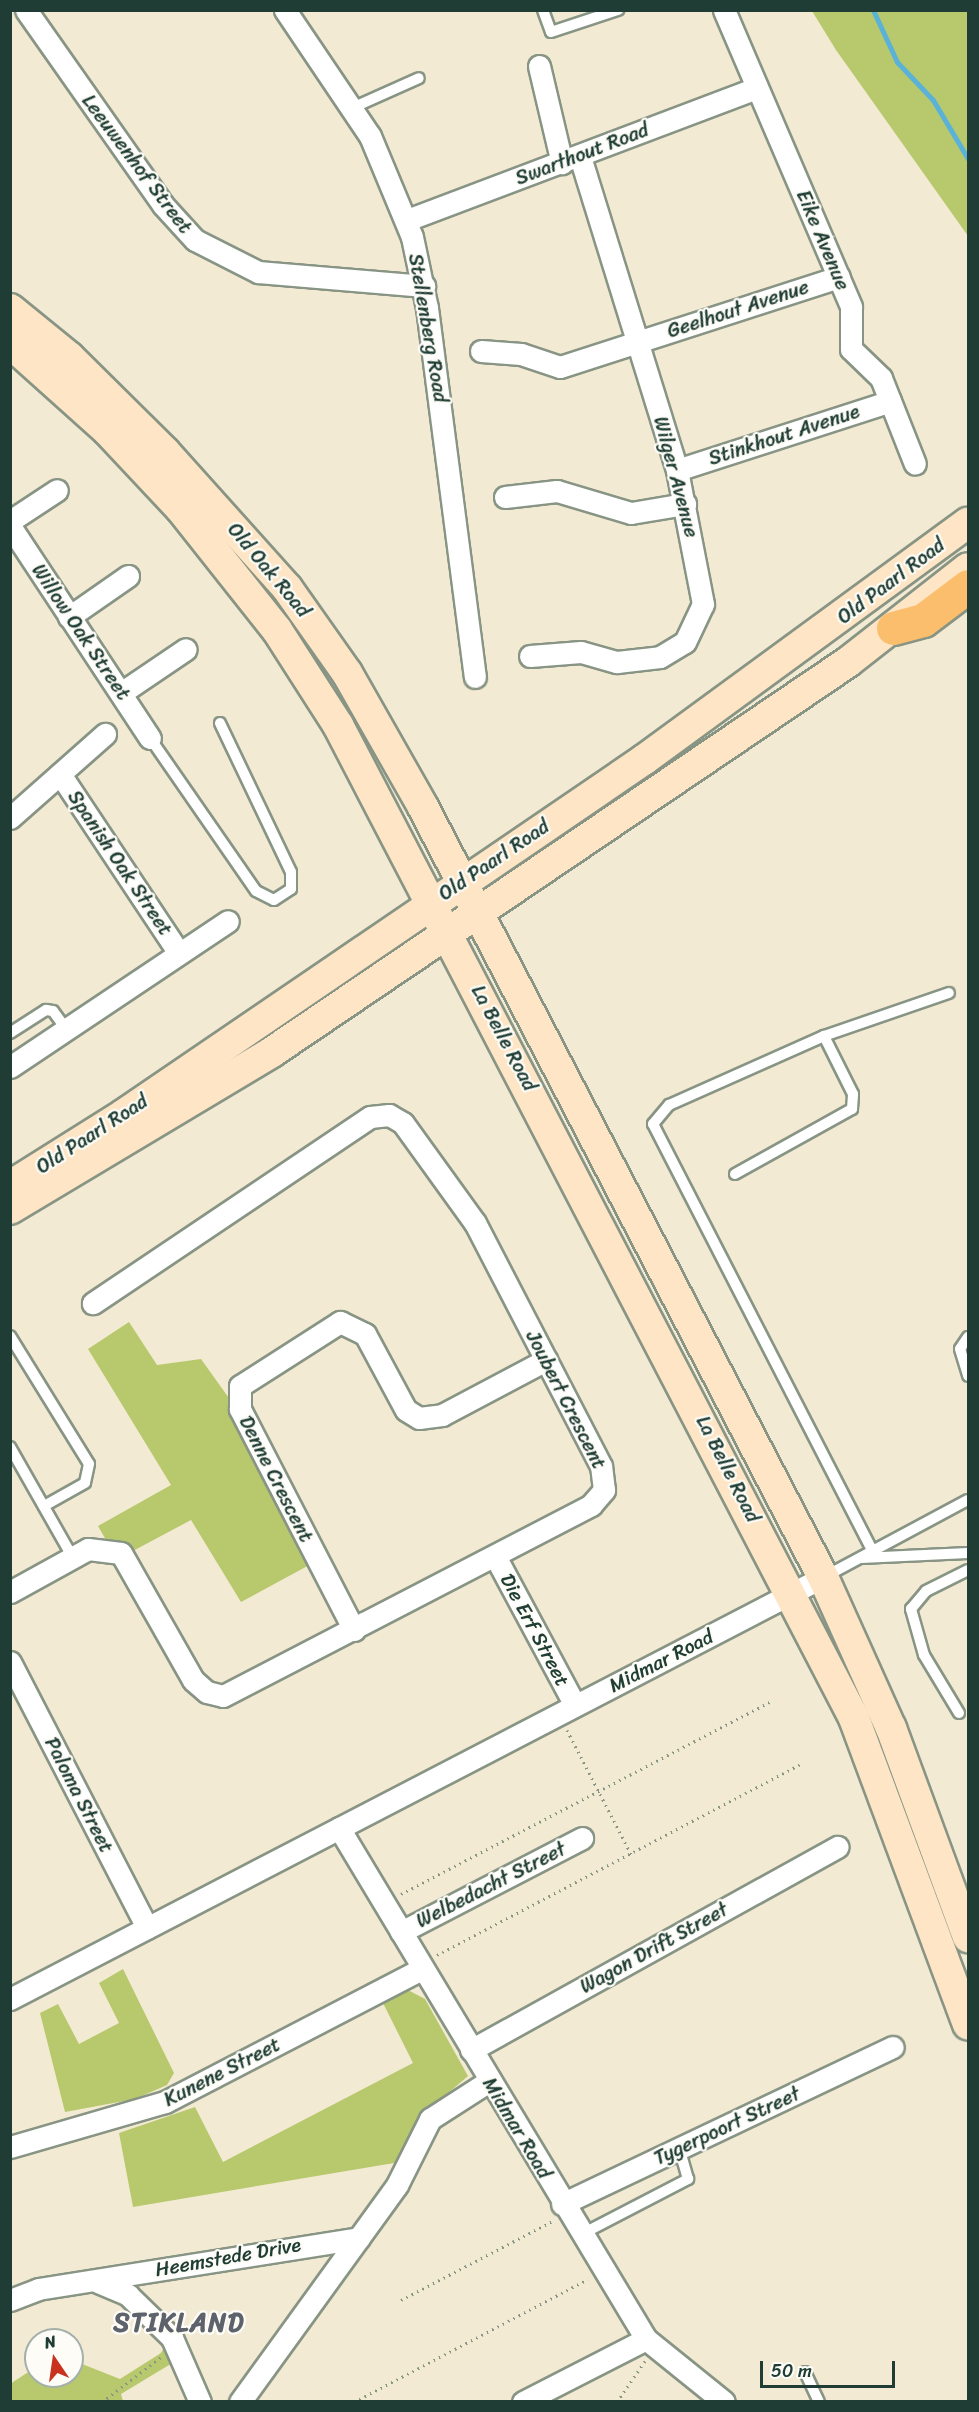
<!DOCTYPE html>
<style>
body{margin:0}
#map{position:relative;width:979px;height:2412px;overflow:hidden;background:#f2ead3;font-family:Sriracha,sans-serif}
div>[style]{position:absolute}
.green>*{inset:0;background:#b7c96c}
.stream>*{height:5px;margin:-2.5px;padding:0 2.5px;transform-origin:2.5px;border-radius:2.5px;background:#5bb2d8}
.path>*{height:3px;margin-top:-1.5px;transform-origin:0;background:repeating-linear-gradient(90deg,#889484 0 1.5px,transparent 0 6px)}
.roads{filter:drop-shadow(2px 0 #889484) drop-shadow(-2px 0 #889484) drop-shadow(0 2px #889484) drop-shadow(0 -2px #889484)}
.service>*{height:10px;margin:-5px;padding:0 5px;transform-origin:5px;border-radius:5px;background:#fff}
.minor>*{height:21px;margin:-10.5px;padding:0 10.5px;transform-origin:10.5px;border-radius:10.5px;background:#fff}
.secondary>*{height:30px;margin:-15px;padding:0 15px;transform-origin:15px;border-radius:15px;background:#fde5c5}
.motorway>*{height:33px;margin:-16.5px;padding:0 16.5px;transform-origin:16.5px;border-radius:16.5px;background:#fabe6d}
span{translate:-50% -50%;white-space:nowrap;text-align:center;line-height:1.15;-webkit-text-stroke:4.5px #fdfcf7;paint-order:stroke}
.street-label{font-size:20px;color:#1f3d34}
.district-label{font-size:26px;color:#5d626b;font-weight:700;letter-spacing:1.5px}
.frame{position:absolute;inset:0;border:12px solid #1f3d34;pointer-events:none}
.north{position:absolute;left:24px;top:2328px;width:60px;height:60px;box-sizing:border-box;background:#fdfcf7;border:2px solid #a4b0a9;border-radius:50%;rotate:347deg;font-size:16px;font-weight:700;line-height:24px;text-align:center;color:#1f3d34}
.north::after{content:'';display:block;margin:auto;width:21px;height:27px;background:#c8321e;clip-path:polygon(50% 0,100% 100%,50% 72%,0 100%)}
.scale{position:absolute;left:760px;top:2361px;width:135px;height:27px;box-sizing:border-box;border:3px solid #1f3d34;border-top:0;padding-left:8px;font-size:18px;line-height:21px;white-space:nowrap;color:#1f3d34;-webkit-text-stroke:4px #fdfcf7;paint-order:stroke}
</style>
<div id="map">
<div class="green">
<div style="clip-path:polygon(812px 11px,968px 11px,968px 236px,836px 50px)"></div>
<div style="clip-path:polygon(129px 1322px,157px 1365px,201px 1359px,231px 1401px,313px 1563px,241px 1602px,191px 1520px,131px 1552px,106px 1540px,98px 1526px,171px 1485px,88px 1349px)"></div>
<div style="clip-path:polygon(123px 1969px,174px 2073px,167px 2085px,135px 2099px,65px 2112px,40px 2013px,58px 2004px,79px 2044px,119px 2023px,99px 1983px)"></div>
<div style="clip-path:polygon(406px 1989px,425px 1999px,468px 2076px,426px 2112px,406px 2161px,133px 2207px,119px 2133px,195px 2107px,223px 2162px,413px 2063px,382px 2001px)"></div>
<div style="clip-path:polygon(167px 2342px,181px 2365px,169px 2365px,121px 2394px,123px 2401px,11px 2401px,10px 2384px,36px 2367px,36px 2376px,72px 2376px,72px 2360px,120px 2379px,161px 2353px)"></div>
</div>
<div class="stream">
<div style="left:873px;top:10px;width:57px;rotate:65.2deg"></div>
<div style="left:897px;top:62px;width:52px;rotate:46.5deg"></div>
<div style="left:933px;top:100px;width:69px;rotate:59.3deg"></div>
</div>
<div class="path">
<div style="left:567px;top:1730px;width:140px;rotate:62.7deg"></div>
<div style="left:401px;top:1894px;width:416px;rotate:-27.5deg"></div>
<div style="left:437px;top:1955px;width:413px;rotate:-27.7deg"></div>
<div style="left:401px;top:2300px;width:171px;rotate:-27.5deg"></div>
<div style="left:10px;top:2397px;width:9px;rotate:32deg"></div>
<div style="left:102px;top:2402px;width:74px;rotate:-37.3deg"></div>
<div style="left:354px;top:2402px;width:264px;rotate:-27.7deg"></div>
<div style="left:617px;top:2402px;width:50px;rotate:-55.7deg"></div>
</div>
<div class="roads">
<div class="service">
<div style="left:543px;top:10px;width:23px;rotate:70deg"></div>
<div style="left:551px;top:32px;width:71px;rotate:-18.2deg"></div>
<div style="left:352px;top:108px;width:73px;rotate:-24.1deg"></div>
<div style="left:150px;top:738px;width:186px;rotate:55.3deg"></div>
<div style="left:256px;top:891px;width:20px;rotate:27deg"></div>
<div style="left:274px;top:900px;width:20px;rotate:-33deg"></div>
<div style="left:291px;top:889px;width:17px;rotate:-90deg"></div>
<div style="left:291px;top:872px;width:165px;rotate:-115.5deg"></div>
<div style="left:10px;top:1033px;width:43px;rotate:-32.6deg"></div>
<div style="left:46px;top:1010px;width:7px;rotate:8deg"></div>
<div style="left:53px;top:1011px;width:22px;rotate:54deg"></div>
<div style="left:735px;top:1174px;width:134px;rotate:-29.1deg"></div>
<div style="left:852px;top:1109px;width:15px;rotate:-86deg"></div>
<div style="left:853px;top:1094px;width:65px;rotate:-116.6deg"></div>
<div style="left:10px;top:1336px;width:150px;rotate:58.3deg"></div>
<div style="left:89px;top:1464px;width:19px;rotate:102deg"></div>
<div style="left:85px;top:1483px;width:47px;rotate:150.7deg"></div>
<div style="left:968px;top:1337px;width:14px;rotate:124deg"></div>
<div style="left:960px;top:1349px;width:28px;rotate:73deg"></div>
<div style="left:10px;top:1447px;width:128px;rotate:60.4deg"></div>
<div style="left:872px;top:1550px;width:479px;rotate:-117.2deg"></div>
<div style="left:653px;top:1124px;width:25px;rotate:-50deg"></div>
<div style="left:669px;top:1105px;width:170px;rotate:-24deg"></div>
<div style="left:824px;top:1036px;width:132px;rotate:-19deg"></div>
<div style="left:861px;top:1558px;width:107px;rotate:-2.7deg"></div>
<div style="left:826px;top:1576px;width:161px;rotate:-28.2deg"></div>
<div style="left:959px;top:1713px;width:68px;rotate:-121.1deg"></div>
<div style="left:924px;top:1655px;width:48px;rotate:-105.8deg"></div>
<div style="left:911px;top:1609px;width:23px;rotate:-50deg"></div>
<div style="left:926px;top:1591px;width:47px;rotate:-26.6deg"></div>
<div style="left:580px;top:2235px;width:122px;rotate:-27.4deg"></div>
<div style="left:688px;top:2179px;width:32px;rotate:-106deg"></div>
<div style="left:805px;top:2372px;width:33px;rotate:65deg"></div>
</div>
<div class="minor">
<div style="left:26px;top:10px;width:238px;rotate:54.9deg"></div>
<div style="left:163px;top:205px;width:47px;rotate:47.6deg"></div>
<div style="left:195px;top:240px;width:71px;rotate:26.9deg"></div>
<div style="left:258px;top:272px;width:167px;rotate:4.8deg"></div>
<div style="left:285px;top:10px;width:152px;rotate:56deg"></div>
<div style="left:370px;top:136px;width:109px;rotate:67.4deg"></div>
<div style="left:412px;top:237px;width:73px;rotate:78.1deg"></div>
<div style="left:427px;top:308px;width:372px;rotate:82.6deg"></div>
<div style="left:724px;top:10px;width:323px;rotate:66.8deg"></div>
<div style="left:851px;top:307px;width:42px;rotate:90deg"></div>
<div style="left:851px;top:349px;width:42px;rotate:44deg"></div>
<div style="left:881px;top:378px;width:92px;rotate:68.4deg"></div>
<div style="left:539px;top:66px;width:100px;rotate:76.7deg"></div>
<div style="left:407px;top:220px;width:374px;rotate:-20.7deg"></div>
<div style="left:481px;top:351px;width:40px;rotate:4.3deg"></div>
<div style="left:521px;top:354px;width:41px;rotate:18.4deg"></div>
<div style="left:560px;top:367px;width:293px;rotate:-17.9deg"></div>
<div style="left:677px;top:470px;width:224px;rotate:-17.9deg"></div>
<div style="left:505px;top:497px;width:52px;rotate:-6.6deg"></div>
<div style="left:557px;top:491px;width:77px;rotate:16.6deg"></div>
<div style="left:631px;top:513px;width:55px;rotate:-9.5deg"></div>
<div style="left:10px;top:521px;width:56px;rotate:-33.4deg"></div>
<div style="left:10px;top:526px;width:254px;rotate:56.6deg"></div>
<div style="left:69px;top:617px;width:72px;rotate:-34.8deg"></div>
<div style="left:530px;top:656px;width:51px;rotate:-4.5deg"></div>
<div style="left:581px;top:652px;width:37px;rotate:16deg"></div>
<div style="left:617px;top:662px;width:43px;rotate:-6.6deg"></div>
<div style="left:660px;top:657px;width:29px;rotate:-31deg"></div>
<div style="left:685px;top:642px;width:42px;rotate:-64.7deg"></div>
<div style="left:703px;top:604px;width:136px;rotate:-101deg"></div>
<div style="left:677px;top:470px;width:329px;rotate:-107.2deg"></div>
<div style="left:121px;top:693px;width:78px;rotate:-34.1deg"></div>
<div style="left:60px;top:774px;width:215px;rotate:56.4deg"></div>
<div style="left:10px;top:818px;width:127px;rotate:-41.5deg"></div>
<div style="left:10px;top:1067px;width:262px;rotate:-33.8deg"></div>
<div style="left:495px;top:1556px;width:169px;rotate:61.8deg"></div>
<div style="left:10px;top:1592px;width:89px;rotate:-28.9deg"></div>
<div style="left:88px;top:1549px;width:33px;rotate:7deg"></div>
<div style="left:121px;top:1553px;width:146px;rotate:60.4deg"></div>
<div style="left:193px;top:1680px;width:18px;rotate:41deg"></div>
<div style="left:207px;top:1692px;width:16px;rotate:14deg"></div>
<div style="left:223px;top:1696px;width:415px;rotate:-27.4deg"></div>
<div style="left:591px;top:1505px;width:20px;rotate:-49deg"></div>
<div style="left:604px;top:1490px;width:24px;rotate:-97deg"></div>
<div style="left:601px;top:1466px;width:274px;rotate:-117.4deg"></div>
<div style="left:475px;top:1223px;width:123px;rotate:-125.8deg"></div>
<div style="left:403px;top:1123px;width:16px;rotate:-150deg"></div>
<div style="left:389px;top:1115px;width:19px;rotate:174deg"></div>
<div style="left:370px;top:1117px;width:334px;rotate:146.1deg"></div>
<div style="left:354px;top:1630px;width:249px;rotate:-117.3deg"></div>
<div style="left:240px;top:1409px;width:23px;rotate:-90deg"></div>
<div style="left:240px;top:1386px;width:119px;rotate:-32.6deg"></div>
<div style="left:340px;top:1322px;width:28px;rotate:26deg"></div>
<div style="left:365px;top:1334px;width:86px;rotate:61.7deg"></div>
<div style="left:406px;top:1410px;width:15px;rotate:32deg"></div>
<div style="left:419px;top:1418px;width:23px;rotate:-7deg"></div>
<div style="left:442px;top:1415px;width:118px;rotate:-27.9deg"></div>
<div style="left:10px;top:1662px;width:299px;rotate:62.7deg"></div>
<div style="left:339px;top:1828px;width:596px;rotate:59deg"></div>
<div style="left:646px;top:2339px;width:100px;rotate:38.9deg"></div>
<div style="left:401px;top:1932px;width:204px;rotate:-27.4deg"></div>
<div style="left:10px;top:1999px;width:916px;rotate:-27.43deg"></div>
<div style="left:471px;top:2050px;width:419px;rotate:-29deg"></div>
<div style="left:10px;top:2147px;width:161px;rotate:-16.2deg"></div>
<div style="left:165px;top:2102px;width:289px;rotate:-27.4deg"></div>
<div style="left:562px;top:2204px;width:366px;rotate:-25.4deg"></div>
<div style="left:98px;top:2282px;width:33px;rotate:23deg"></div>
<div style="left:128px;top:2295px;width:62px;rotate:44.3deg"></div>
<div style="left:172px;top:2338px;width:70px;rotate:66.4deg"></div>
<div style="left:10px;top:2300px;width:30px;rotate:-21deg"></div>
<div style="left:38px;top:2289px;width:325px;rotate:-9deg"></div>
<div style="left:240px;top:2402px;width:268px;rotate:-54.1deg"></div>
<div style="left:397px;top:2185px;width:74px;rotate:-63.4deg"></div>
<div style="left:430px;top:2119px;width:70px;rotate:-32.8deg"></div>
<div style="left:523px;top:2402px;width:138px;rotate:-27.1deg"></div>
</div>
<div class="secondary">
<div style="left:10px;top:309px;width:76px;rotate:39.1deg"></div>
<div style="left:69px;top:357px;width:135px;rotate:44.7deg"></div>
<div style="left:165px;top:452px;width:183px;rotate:48.1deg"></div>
<div style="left:287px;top:588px;width:104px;rotate:54.8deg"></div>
<div style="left:347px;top:673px;width:154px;rotate:60.4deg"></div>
<div style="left:423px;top:807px;width:868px;rotate:62.55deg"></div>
<div style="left:823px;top:1577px;width:166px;rotate:65.8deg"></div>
<div style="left:891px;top:1728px;width:223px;rotate:69.8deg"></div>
<div style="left:10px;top:343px;width:130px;rotate:41.9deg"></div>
<div style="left:107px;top:430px;width:108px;rotate:46.9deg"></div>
<div style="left:181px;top:509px;width:154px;rotate:51.6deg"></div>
<div style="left:277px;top:630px;width:113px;rotate:57.3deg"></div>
<div style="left:338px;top:725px;width:1119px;rotate:62.54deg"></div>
<div style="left:854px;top:1718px;width:327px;rotate:69.6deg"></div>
<div style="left:10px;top:1186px;width:133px;rotate:-32.1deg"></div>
<div style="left:123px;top:1115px;width:632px;rotate:-34.29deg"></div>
<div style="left:645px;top:759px;width:400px;rotate:-36.2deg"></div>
<div style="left:10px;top:1209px;width:305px;rotate:-30.9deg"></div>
<div style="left:272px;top:1052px;width:696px;rotate:-34.1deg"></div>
<div style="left:848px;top:662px;width:152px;rotate:-38.1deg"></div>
</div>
<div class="motorway">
<div style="left:893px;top:628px;width:31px;rotate:-15deg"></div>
<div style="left:923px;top:620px;width:56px;rotate:-37.1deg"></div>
</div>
</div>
<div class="street-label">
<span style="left:582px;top:154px;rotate:-21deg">Swarthout Road</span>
<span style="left:137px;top:164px;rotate:53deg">Leeuwenhof Street</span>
<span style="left:823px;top:240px;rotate:67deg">Eike Avenue</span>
<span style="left:738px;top:309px;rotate:-18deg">Geelhout Avenue</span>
<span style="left:428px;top:328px;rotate:80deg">Stellenberg Road</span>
<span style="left:784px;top:435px;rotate:-18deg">Stinkhout Avenue</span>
<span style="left:676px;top:477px;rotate:75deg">Wilger Avenue</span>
<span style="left:269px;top:570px;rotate:50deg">Old Oak Road</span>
<span style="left:891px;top:581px;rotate:-37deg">Old Paarl Road</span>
<span style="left:81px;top:632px;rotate:56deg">Willow Oak Street</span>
<span style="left:494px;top:860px;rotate:-34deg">Old Paarl Road</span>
<span style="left:120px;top:863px;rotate:56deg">Spanish Oak Street</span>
<span style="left:504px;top:1038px;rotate:62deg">La Belle Road</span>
<span style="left:92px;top:1134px;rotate:-33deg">Old Paarl Road</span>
<span style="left:566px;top:1400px;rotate:63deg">Joubert Crescent</span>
<span style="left:728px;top:1469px;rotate:63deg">La Belle Road</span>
<span style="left:276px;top:1479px;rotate:63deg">Denne Crescent</span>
<span style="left:535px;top:1630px;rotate:62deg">Die Erf Street</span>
<span style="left:661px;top:1661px;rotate:-27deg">Midmar Road</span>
<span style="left:79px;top:1795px;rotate:63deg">Paloma Street</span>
<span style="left:491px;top:1885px;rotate:-27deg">Welbedacht Street</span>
<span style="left:654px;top:1948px;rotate:-29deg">Wagon Drift Street</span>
<span style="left:222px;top:2072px;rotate:-27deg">Kunene Street</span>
<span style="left:727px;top:2126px;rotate:-25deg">Tygerpoort Street</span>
<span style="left:517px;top:2128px;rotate:59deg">Midmar Road</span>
<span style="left:228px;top:2257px;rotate:-10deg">Heemstede Drive</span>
</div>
<div class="district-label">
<span style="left:179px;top:2323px">STIKLAND</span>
</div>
<div class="frame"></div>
<div class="north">N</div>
<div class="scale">50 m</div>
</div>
